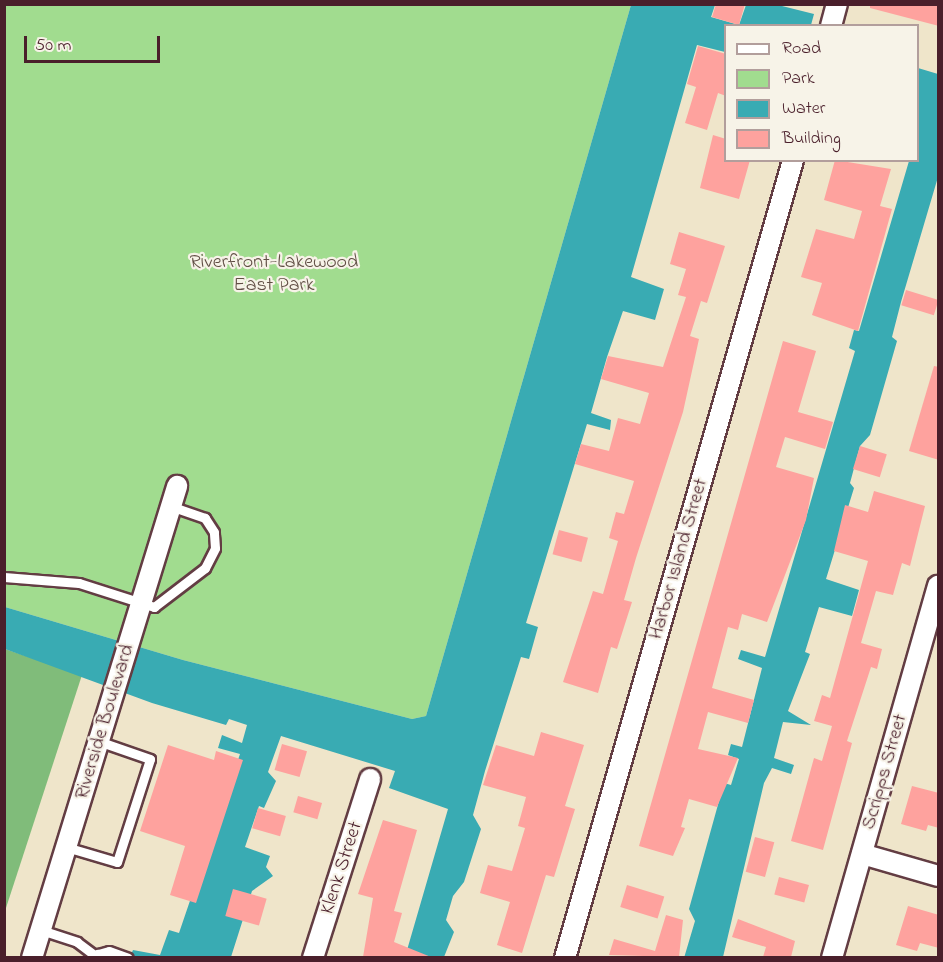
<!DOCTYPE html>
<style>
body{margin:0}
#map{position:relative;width:943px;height:962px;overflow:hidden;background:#efe5ca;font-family:"Indie Flower",sans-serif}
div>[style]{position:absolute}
.green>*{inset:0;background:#a1dc8f}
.forest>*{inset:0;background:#80bc7a}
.water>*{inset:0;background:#39abb3}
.building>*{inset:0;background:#fea29e;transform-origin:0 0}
.roads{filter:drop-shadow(2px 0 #633d43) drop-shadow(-2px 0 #633d43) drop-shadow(0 2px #633d43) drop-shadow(0 -2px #633d43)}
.service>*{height:9px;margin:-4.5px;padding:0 4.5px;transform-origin:4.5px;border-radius:4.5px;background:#fff}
.minor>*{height:20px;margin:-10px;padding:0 10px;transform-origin:10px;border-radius:10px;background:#fff}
span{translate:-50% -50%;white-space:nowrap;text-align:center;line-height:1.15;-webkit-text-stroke:4.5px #f7f3e8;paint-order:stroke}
.park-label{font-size:20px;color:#604e44}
.street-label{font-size:20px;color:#4a1f2b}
.frame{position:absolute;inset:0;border:6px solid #4a1f2b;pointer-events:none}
.legend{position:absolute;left:724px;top:24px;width:195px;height:138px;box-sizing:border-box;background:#f7f3e8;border:2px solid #b29e9c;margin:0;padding:8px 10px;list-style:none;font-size:18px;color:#4a1f2b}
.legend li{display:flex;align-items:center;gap:12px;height:30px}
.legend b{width:30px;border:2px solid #b29e9c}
.scale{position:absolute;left:24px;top:36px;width:136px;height:27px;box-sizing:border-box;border:3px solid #4a1f2b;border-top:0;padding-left:8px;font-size:18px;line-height:21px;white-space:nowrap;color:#4a1f2b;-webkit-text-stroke:4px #f7f3e8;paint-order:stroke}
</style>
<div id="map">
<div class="green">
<div style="clip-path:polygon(5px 5px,631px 5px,426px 716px,412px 719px,183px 660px,5px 607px)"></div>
</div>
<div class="forest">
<div style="clip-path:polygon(5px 649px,82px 675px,5px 911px)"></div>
</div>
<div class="water">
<div style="clip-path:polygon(631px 5px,715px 5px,711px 17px,739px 25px,726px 26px,725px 52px,697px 45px,631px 277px,664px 289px,655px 320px,623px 311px,607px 357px,591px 413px,611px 420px,610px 430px,587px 424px,526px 623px,538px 627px,529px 659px,521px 657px,485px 771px,473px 815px,481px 829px,464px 882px,453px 896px,446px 920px,454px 932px,444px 957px,405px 957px,448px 809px,389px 788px,395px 771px,281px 736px,268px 772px,276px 781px,264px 808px,259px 806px,245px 847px,270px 856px,266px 867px,273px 876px,252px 891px,231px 957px,130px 957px,133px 950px,160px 955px,169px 930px,179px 933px,240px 754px,218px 748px,222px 735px,242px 743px,247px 725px,229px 719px,226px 725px,152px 703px,5px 649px,5px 607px,183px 660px,412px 719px,426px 716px)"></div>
<div style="clip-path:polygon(746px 5px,778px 5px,814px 14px,811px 25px,739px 25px)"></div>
<div style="clip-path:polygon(918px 68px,938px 74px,938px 177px,901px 302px,892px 337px,897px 341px,870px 435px,860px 446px,850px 483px,854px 488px,826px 579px,859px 590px,852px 616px,819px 607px,805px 652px,810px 654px,788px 711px,811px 725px,783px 722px,774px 758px,794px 765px,791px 774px,772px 768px,764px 783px,723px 957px,684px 958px,695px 921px,689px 909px,724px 783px,731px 785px,739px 759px,728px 755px,731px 744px,742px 747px,762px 668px,738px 659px,741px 650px,765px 657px,855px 351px,849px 348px,854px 330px,859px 331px,909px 161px,918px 160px)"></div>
</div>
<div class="building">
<div style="clip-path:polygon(716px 4px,745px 4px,739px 25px,712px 17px)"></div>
<div style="clip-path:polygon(870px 4px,939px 4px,939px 26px,870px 8px)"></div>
<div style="clip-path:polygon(698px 46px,726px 54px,726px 96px,718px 93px,707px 130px,685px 123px,696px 87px,687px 84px)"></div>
<div style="clip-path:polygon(713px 135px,726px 139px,726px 160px,750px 160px,739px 199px,700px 188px)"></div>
<div style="clip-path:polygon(835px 160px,891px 169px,880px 206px,892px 209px,858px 331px,812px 315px,822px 283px,801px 277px,816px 229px,854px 239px,862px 211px,824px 200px)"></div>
<div style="clip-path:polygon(679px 232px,725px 246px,707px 303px,701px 301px,690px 336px,699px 339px,683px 412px,636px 558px,624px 600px,632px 602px,624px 627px,617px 649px,611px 647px,598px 693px,563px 682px,593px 591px,603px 594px,618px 541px,609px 538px,616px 512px,624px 514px,634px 481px,575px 464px,581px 444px,609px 451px,618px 418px,640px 424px,649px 393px,601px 379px,608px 356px,663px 367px,686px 297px,678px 295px,686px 269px,670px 264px)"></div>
<div style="left:906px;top:290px;width:34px;height:16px;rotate:17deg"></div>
<div style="clip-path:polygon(783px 341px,816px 351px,798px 412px,833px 422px,825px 449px,785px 437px,776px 467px,814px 478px,806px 520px,767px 622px,742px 614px,738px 630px,728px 627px,712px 688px,754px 700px,748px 723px,708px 712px,698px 749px,738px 758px,717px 807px,689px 799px,681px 827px,685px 828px,673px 856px,639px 846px)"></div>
<div style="clip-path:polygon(934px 366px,939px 367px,939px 460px,909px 451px)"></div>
<div style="left:860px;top:446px;width:28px;height:24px;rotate:17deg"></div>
<div style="clip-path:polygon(874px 491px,925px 506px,910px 566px,902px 563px,893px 595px,876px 591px,861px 643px,882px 649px,877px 669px,871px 667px,847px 741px,852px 743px,823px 850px,791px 841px,814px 758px,822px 761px,832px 726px,814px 721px,822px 695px,830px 698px,868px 561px,834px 551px,845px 505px,868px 512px)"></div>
<div style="left:559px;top:530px;width:30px;height:25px;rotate:15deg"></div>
<div style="clip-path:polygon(541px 732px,584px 745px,565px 806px,575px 809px,554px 877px,546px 875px,522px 953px,497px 945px,510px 902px,480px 893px,488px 865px,512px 871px,525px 828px,518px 826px,526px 797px,483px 785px,496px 745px,534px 756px)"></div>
<div style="left:282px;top:744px;width:26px;height:27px;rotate:16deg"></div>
<div style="clip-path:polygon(168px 745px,214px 760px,216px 751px,243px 760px,196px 903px,170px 895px,185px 846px,140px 831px)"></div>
<div style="clip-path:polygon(912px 786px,939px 793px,939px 828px,928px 825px,926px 831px,901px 824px)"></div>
<div style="left:298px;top:796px;width:25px;height:17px;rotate:16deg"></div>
<div style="left:258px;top:808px;width:29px;height:21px;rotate:16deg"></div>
<div style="clip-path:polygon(383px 820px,417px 830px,394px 911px,402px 913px,394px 942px,431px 957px,363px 957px,373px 898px,358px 894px)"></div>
<div style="left:755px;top:837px;width:20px;height:36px;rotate:15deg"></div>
<div style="left:779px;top:877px;width:31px;height:18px;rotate:15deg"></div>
<div style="left:627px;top:885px;width:39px;height:23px;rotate:17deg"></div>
<div style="left:233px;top:889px;width:35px;height:28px;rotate:16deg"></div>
<div style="clip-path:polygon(908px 906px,939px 915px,939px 948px,920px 943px,917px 951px,896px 945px)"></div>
<div style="clip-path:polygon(666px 915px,683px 920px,679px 957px,609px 955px,614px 939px,655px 951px)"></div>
<div style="clip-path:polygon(738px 919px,795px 941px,791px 957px,763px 957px,766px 947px,732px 937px)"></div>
</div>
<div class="roads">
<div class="service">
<div style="left:4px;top:577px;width:75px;rotate:4.6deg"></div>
<div style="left:79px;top:583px;width:79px;rotate:17.7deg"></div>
<div style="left:154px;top:607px;width:64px;rotate:-37.4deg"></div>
<div style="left:205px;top:568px;width:22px;rotate:-63deg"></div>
<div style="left:215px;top:548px;width:16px;rotate:-94deg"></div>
<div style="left:214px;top:532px;width:17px;rotate:-123deg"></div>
<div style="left:205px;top:518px;width:36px;rotate:-161deg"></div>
<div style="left:66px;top:847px;width:53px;rotate:16.4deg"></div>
<div style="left:117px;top:862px;width:108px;rotate:-72.2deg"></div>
<div style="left:150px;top:759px;width:55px;rotate:-160.9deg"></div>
<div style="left:41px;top:930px;width:38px;rotate:18deg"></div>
<div style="left:77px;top:942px;width:26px;rotate:37deg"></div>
<div style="left:102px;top:958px;width:6px;rotate:-135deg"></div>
<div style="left:98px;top:954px;width:11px;rotate:-15deg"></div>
<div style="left:109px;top:951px;width:20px;rotate:20deg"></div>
</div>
<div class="minor">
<div style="left:831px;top:26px;width:23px;rotate:-75deg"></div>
<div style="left:862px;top:854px;width:79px;rotate:16.1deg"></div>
<div style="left:32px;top:958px;width:494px;rotate:-72.9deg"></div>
<div style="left:313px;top:958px;width:188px;rotate:-72.3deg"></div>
<div style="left:565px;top:958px;width:830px;rotate:-74.05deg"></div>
<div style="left:832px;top:958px;width:387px;rotate:-74.1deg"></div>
</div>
</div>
<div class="park-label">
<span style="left:274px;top:274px">Riverfront-Lakewood<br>East Park</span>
</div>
<div class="street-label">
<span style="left:679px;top:559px;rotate:-74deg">Harbor Island Street</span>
<span style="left:105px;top:722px;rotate:-73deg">Riverside Boulevard</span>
<span style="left:885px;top:772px;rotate:-74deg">Scripps Street</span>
<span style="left:342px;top:868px;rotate:-72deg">Klenk Street</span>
</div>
<div class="frame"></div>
<ul class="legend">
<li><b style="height:8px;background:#fff"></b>Road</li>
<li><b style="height:16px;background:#a1dc8f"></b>Park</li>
<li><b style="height:16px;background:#39abb3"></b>Water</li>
<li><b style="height:16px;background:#fea29e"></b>Building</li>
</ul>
<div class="scale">50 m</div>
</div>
